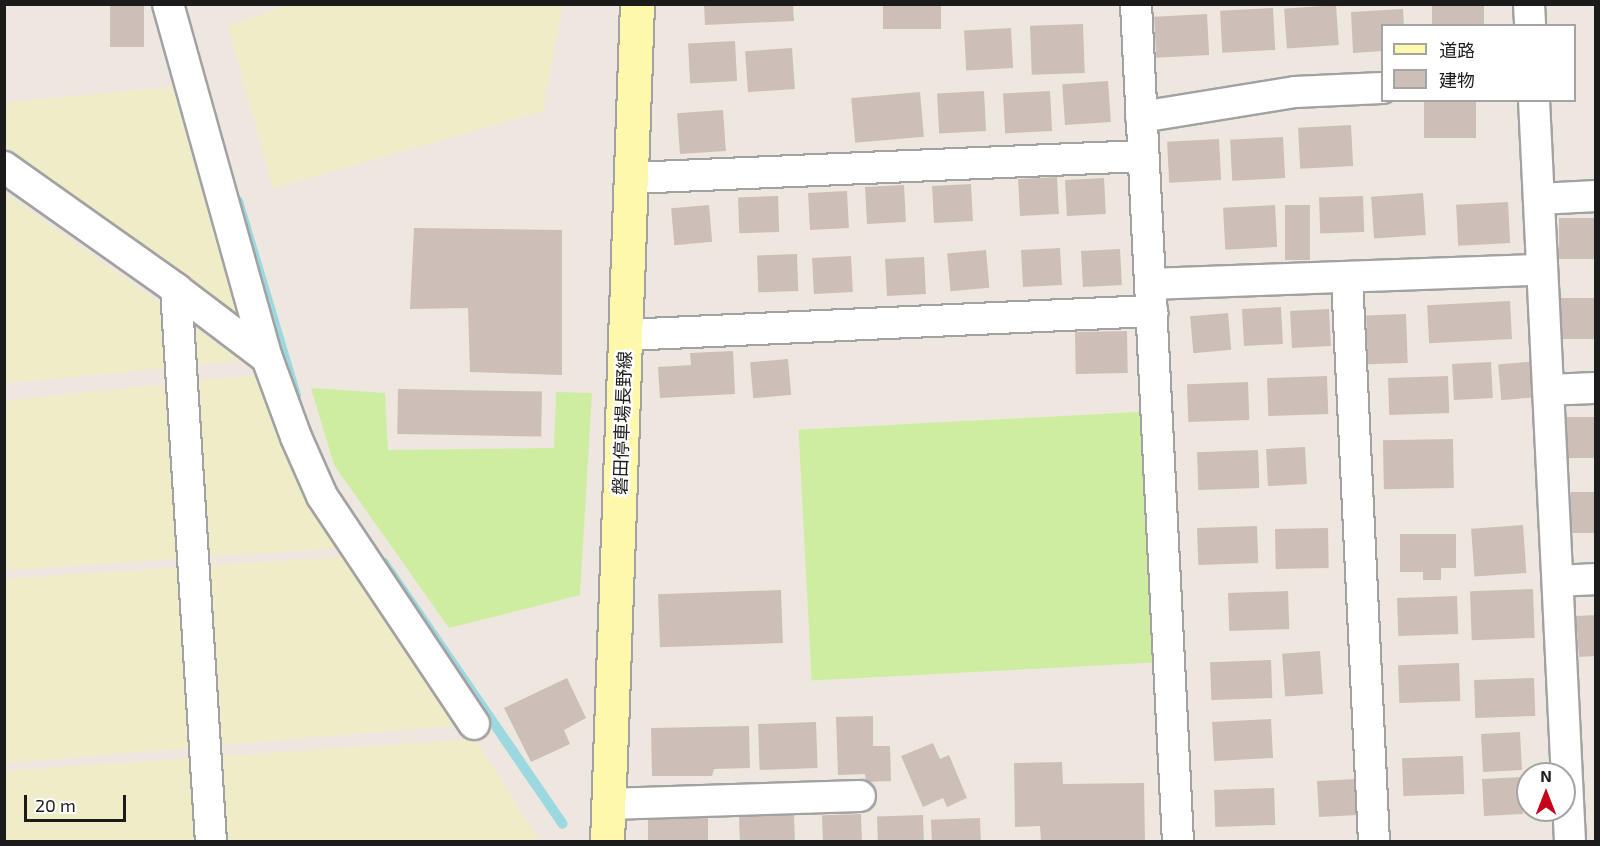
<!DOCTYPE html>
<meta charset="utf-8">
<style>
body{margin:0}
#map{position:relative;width:1600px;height:846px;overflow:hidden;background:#eee7df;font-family:"Exo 2","Noto Sans JP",sans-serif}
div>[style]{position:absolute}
.farmland>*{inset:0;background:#efedc8}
.grass>*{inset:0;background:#cfeda0;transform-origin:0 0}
.stream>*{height:10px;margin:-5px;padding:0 5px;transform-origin:5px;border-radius:5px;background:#9bd8df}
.building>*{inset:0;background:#cdbfb8;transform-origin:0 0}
.roads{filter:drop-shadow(2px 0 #a2a2a2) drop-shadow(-2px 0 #a2a2a2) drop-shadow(0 2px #a2a2a2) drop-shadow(0 -2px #a2a2a2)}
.street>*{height:30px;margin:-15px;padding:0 15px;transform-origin:15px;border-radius:15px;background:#fff}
.secondary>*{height:33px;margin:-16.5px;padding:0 16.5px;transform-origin:16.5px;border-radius:16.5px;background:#fef8ad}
span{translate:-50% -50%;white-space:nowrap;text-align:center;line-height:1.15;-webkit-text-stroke:4.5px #fff;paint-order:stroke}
.street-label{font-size:18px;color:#1b1b1b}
.frame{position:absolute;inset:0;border:6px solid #1b1b1b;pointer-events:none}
.legend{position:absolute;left:1381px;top:24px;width:195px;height:78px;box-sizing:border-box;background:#fff;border:2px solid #a4a4a4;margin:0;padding:8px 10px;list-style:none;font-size:18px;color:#1b1b1b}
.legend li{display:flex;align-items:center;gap:12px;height:30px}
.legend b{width:30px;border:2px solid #a4a4a4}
.north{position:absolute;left:1516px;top:762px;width:60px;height:60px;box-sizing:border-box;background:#fff;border:2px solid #a4a4a4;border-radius:50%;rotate:0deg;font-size:16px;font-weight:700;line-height:24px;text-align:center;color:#1b1b1b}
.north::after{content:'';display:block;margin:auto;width:21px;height:27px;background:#c60018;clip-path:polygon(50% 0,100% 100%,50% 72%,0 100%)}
.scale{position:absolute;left:24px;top:795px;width:102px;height:27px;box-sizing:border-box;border:3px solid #1b1b1b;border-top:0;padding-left:8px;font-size:18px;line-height:21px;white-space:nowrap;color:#1b1b1b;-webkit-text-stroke:4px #fff;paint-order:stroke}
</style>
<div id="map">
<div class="farmland">
<div style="clip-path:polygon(288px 5px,562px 5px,543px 111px,273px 188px,228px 26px)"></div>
<div style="clip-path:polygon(172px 87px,239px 322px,5px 145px,4px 103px)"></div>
<div style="clip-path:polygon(5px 193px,241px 361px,5px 383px)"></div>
<div style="clip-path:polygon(258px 375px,337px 548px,5px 570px,5px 401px)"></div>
<div style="clip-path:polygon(362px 556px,474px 724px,5px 763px,5px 579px)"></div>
<div style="clip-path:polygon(475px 739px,539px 841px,5px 842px,5px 771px)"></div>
</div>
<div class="grass">
<div style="clip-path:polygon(311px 388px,385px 393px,388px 450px,554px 448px,556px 392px,592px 393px,580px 595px,449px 628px,334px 465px)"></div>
<div style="left:1157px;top:411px;width:251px;height:359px;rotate:87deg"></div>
</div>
<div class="stream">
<div style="left:238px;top:201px;width:203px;rotate:73.4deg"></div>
<div style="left:384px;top:563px;width:316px;rotate:55.6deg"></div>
</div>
<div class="building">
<div style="left:110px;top:4px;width:34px;height:43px"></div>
<div style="clip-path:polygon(704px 4px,793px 4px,794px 21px,705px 25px)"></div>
<div style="left:883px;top:4px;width:58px;height:25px"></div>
<div style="left:1432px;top:4px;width:52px;height:22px"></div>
<div style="left:1336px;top:5px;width:40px;height:52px;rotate:86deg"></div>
<div style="left:1273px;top:8px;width:42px;height:53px;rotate:87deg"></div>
<div style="clip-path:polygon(1403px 9px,1404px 26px,1382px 26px,1382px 51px,1353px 53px,1351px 12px)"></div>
<div style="left:1207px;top:14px;width:41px;height:53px;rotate:87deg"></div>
<div style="left:1083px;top:24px;width:49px;height:53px;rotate:88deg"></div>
<div style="left:1011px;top:28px;width:40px;height:47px;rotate:87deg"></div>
<div style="left:735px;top:41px;width:40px;height:47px;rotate:87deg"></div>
<div style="left:792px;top:48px;width:41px;height:47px;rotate:86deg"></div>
<div style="left:1108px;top:81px;width:41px;height:46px;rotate:86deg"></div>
<div style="left:984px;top:91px;width:40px;height:47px;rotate:87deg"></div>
<div style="left:1050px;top:91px;width:40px;height:47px;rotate:87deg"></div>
<div style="left:920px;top:92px;width:45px;height:69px;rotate:85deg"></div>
<div style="left:1424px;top:100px;width:52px;height:38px"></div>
<div style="left:723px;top:110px;width:41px;height:46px;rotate:86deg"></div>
<div style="left:1351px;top:125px;width:41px;height:53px;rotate:87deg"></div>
<div style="left:1283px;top:137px;width:41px;height:53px;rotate:87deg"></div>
<div style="left:1219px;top:139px;width:41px;height:52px;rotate:87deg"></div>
<div style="left:1057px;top:177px;width:37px;height:39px;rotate:87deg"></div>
<div style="left:1104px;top:178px;width:36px;height:39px;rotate:87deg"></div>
<div style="left:971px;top:184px;width:37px;height:39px;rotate:87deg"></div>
<div style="left:904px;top:185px;width:37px;height:39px;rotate:87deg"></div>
<div style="left:847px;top:191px;width:37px;height:39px;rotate:87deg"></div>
<div style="left:1423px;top:193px;width:42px;height:52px;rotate:86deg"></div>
<div style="left:778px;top:196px;width:36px;height:40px;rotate:88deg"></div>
<div style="left:1363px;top:196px;width:36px;height:44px;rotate:88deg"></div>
<div style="left:1508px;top:202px;width:41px;height:52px;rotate:87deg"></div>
<div style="left:709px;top:205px;width:37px;height:38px;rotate:85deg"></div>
<div style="left:1275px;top:205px;width:42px;height:52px;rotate:87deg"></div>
<div style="left:1285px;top:205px;width:25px;height:55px"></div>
<div style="left:1596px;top:218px;width:41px;height:37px;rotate:90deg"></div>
<div style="clip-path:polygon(414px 228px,562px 230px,562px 375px,470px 372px,468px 308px,410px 309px)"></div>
<div style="left:1060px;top:248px;width:37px;height:39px;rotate:87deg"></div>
<div style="left:1120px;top:249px;width:36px;height:39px;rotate:87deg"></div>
<div style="left:986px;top:250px;width:38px;height:39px;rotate:85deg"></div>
<div style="left:797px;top:254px;width:37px;height:40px;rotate:88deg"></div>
<div style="left:851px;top:256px;width:36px;height:39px;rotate:87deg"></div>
<div style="left:924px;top:257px;width:37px;height:39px;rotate:87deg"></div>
<div style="left:1596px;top:298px;width:41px;height:41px;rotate:90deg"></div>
<div style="left:1510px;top:301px;width:38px;height:83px;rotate:87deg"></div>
<div style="left:1281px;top:307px;width:37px;height:39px;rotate:87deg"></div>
<div style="left:1329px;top:309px;width:37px;height:39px;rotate:87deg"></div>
<div style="left:1228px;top:313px;width:37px;height:38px;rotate:85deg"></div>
<div style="left:1406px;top:314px;width:49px;height:40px;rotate:88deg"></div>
<div style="left:1127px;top:331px;width:42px;height:52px;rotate:89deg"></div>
<div style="clip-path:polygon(733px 351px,735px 394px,660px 398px,658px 367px,691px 365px,690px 353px)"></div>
<div style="left:788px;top:359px;width:36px;height:38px;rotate:85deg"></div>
<div style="left:1537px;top:361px;width:36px;height:39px;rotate:85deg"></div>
<div style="left:1491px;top:362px;width:36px;height:39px;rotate:87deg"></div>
<div style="left:1327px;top:376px;width:38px;height:60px;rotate:88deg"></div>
<div style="left:1448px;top:376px;width:37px;height:60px;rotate:88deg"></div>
<div style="left:1248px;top:382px;width:38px;height:61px;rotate:88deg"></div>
<div style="left:398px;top:389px;width:144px;height:45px;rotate:1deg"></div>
<div style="left:1596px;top:417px;width:41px;height:29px;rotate:90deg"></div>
<div style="left:1453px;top:439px;width:49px;height:70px;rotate:89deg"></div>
<div style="left:1305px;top:447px;width:37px;height:39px;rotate:87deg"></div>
<div style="left:1258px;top:450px;width:38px;height:61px;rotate:88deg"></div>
<div style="left:1596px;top:492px;width:41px;height:25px;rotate:90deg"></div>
<div style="left:1523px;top:525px;width:48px;height:52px;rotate:86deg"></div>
<div style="left:1257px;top:526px;width:37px;height:60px;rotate:88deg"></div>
<div style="left:1328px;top:528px;width:40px;height:53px;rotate:89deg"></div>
<div style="clip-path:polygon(1400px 534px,1456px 534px,1456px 568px,1441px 568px,1441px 580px,1423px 580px,1423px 572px,1400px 572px)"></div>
<div style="left:1533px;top:589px;width:49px;height:63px;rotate:88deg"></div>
<div style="left:781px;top:590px;width:53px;height:123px;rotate:88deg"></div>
<div style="left:1288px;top:591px;width:38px;height:60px;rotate:88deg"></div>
<div style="left:1457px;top:596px;width:38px;height:60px;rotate:88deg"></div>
<div style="clip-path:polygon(1596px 615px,1596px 656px,1579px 657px,1576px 616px)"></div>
<div style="left:1320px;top:651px;width:43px;height:38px;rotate:86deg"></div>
<div style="left:1271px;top:660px;width:38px;height:61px;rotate:88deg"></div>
<div style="left:1459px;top:663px;width:38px;height:61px;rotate:88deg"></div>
<div style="clip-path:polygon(567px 678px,586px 718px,564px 730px,570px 744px,531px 762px,504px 708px)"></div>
<div style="left:1534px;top:678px;width:38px;height:60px;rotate:88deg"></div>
<div style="clip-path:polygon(873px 716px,873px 746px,890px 746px,891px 781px,866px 782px,865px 774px,838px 775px,836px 717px)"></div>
<div style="left:1271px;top:719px;width:39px;height:59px;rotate:87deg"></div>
<div style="left:816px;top:722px;width:46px;height:58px;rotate:88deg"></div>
<div style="clip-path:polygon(749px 726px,750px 768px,714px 769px,712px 776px,652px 776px,651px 728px)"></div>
<div style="left:1520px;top:732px;width:38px;height:39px;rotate:87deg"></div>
<div style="clip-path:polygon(933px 743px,940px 759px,949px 755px,967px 798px,947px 807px,943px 798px,923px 807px,901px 756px)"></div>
<div style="left:1463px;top:756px;width:38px;height:61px;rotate:88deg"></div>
<div style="clip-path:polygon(1062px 762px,1063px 784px,1144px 783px,1145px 842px,1041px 842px,1040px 826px,1015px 827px,1014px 763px)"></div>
<div style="left:1521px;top:777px;width:37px;height:39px;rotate:87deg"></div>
<div style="left:1356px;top:779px;width:36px;height:39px;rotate:87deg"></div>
<div style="left:1274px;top:788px;width:37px;height:60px;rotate:88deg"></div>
<div style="left:861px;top:814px;width:28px;height:39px;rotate:88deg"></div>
<div style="left:794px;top:815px;width:27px;height:55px;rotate:88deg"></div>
<div style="left:923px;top:815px;width:27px;height:46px;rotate:88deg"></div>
<div style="left:648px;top:818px;width:60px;height:24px"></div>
<div style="left:980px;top:818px;width:24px;height:49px;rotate:88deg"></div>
</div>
<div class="roads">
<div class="street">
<div style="left:168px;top:4px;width:368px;rotate:74.4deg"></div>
<div style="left:267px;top:358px;width:84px;rotate:69.8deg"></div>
<div style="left:296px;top:437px;width:64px;rotate:66.2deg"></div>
<div style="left:322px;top:496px;width:274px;rotate:56.3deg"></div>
<div style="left:1136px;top:4px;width:839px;rotate:87.13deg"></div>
<div style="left:1529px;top:4px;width:22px;rotate:87deg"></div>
<div style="left:1534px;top:100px;width:743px;rotate:87.22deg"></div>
<div style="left:1141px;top:117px;width:156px;rotate:-9.2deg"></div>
<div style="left:1295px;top:92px;width:87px;rotate:-2.6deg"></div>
<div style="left:4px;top:167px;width:211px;rotate:35.3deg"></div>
<div style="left:176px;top:289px;width:554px;rotate:86.38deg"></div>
<div style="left:631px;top:178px;width:513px;rotate:-2.46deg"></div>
<div style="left:1539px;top:199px;width:57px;rotate:-3deg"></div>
<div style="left:1347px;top:278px;width:565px;rotate:87.26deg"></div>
<div style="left:1151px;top:284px;width:391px;rotate:-2.1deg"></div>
<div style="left:176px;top:289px;width:114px;rotate:37.2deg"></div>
<div style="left:625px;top:335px;width:528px;rotate:-2.61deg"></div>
<div style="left:1548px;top:390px;width:48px;rotate:-2.4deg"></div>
<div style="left:1558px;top:581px;width:38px;rotate:-3deg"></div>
<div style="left:608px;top:804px;width:252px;rotate:-1.8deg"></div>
</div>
<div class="secondary">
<div style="left:607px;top:842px;width:839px;rotate:-87.95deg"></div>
</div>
</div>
<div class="street-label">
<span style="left:622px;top:423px;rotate:-88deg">磐田停車場長野線</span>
</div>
<div class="frame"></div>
<ul class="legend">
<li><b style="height:8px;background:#fef8ad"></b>道路</li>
<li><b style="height:16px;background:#cdbfb8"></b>建物</li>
</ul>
<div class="north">N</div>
<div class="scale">20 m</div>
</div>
